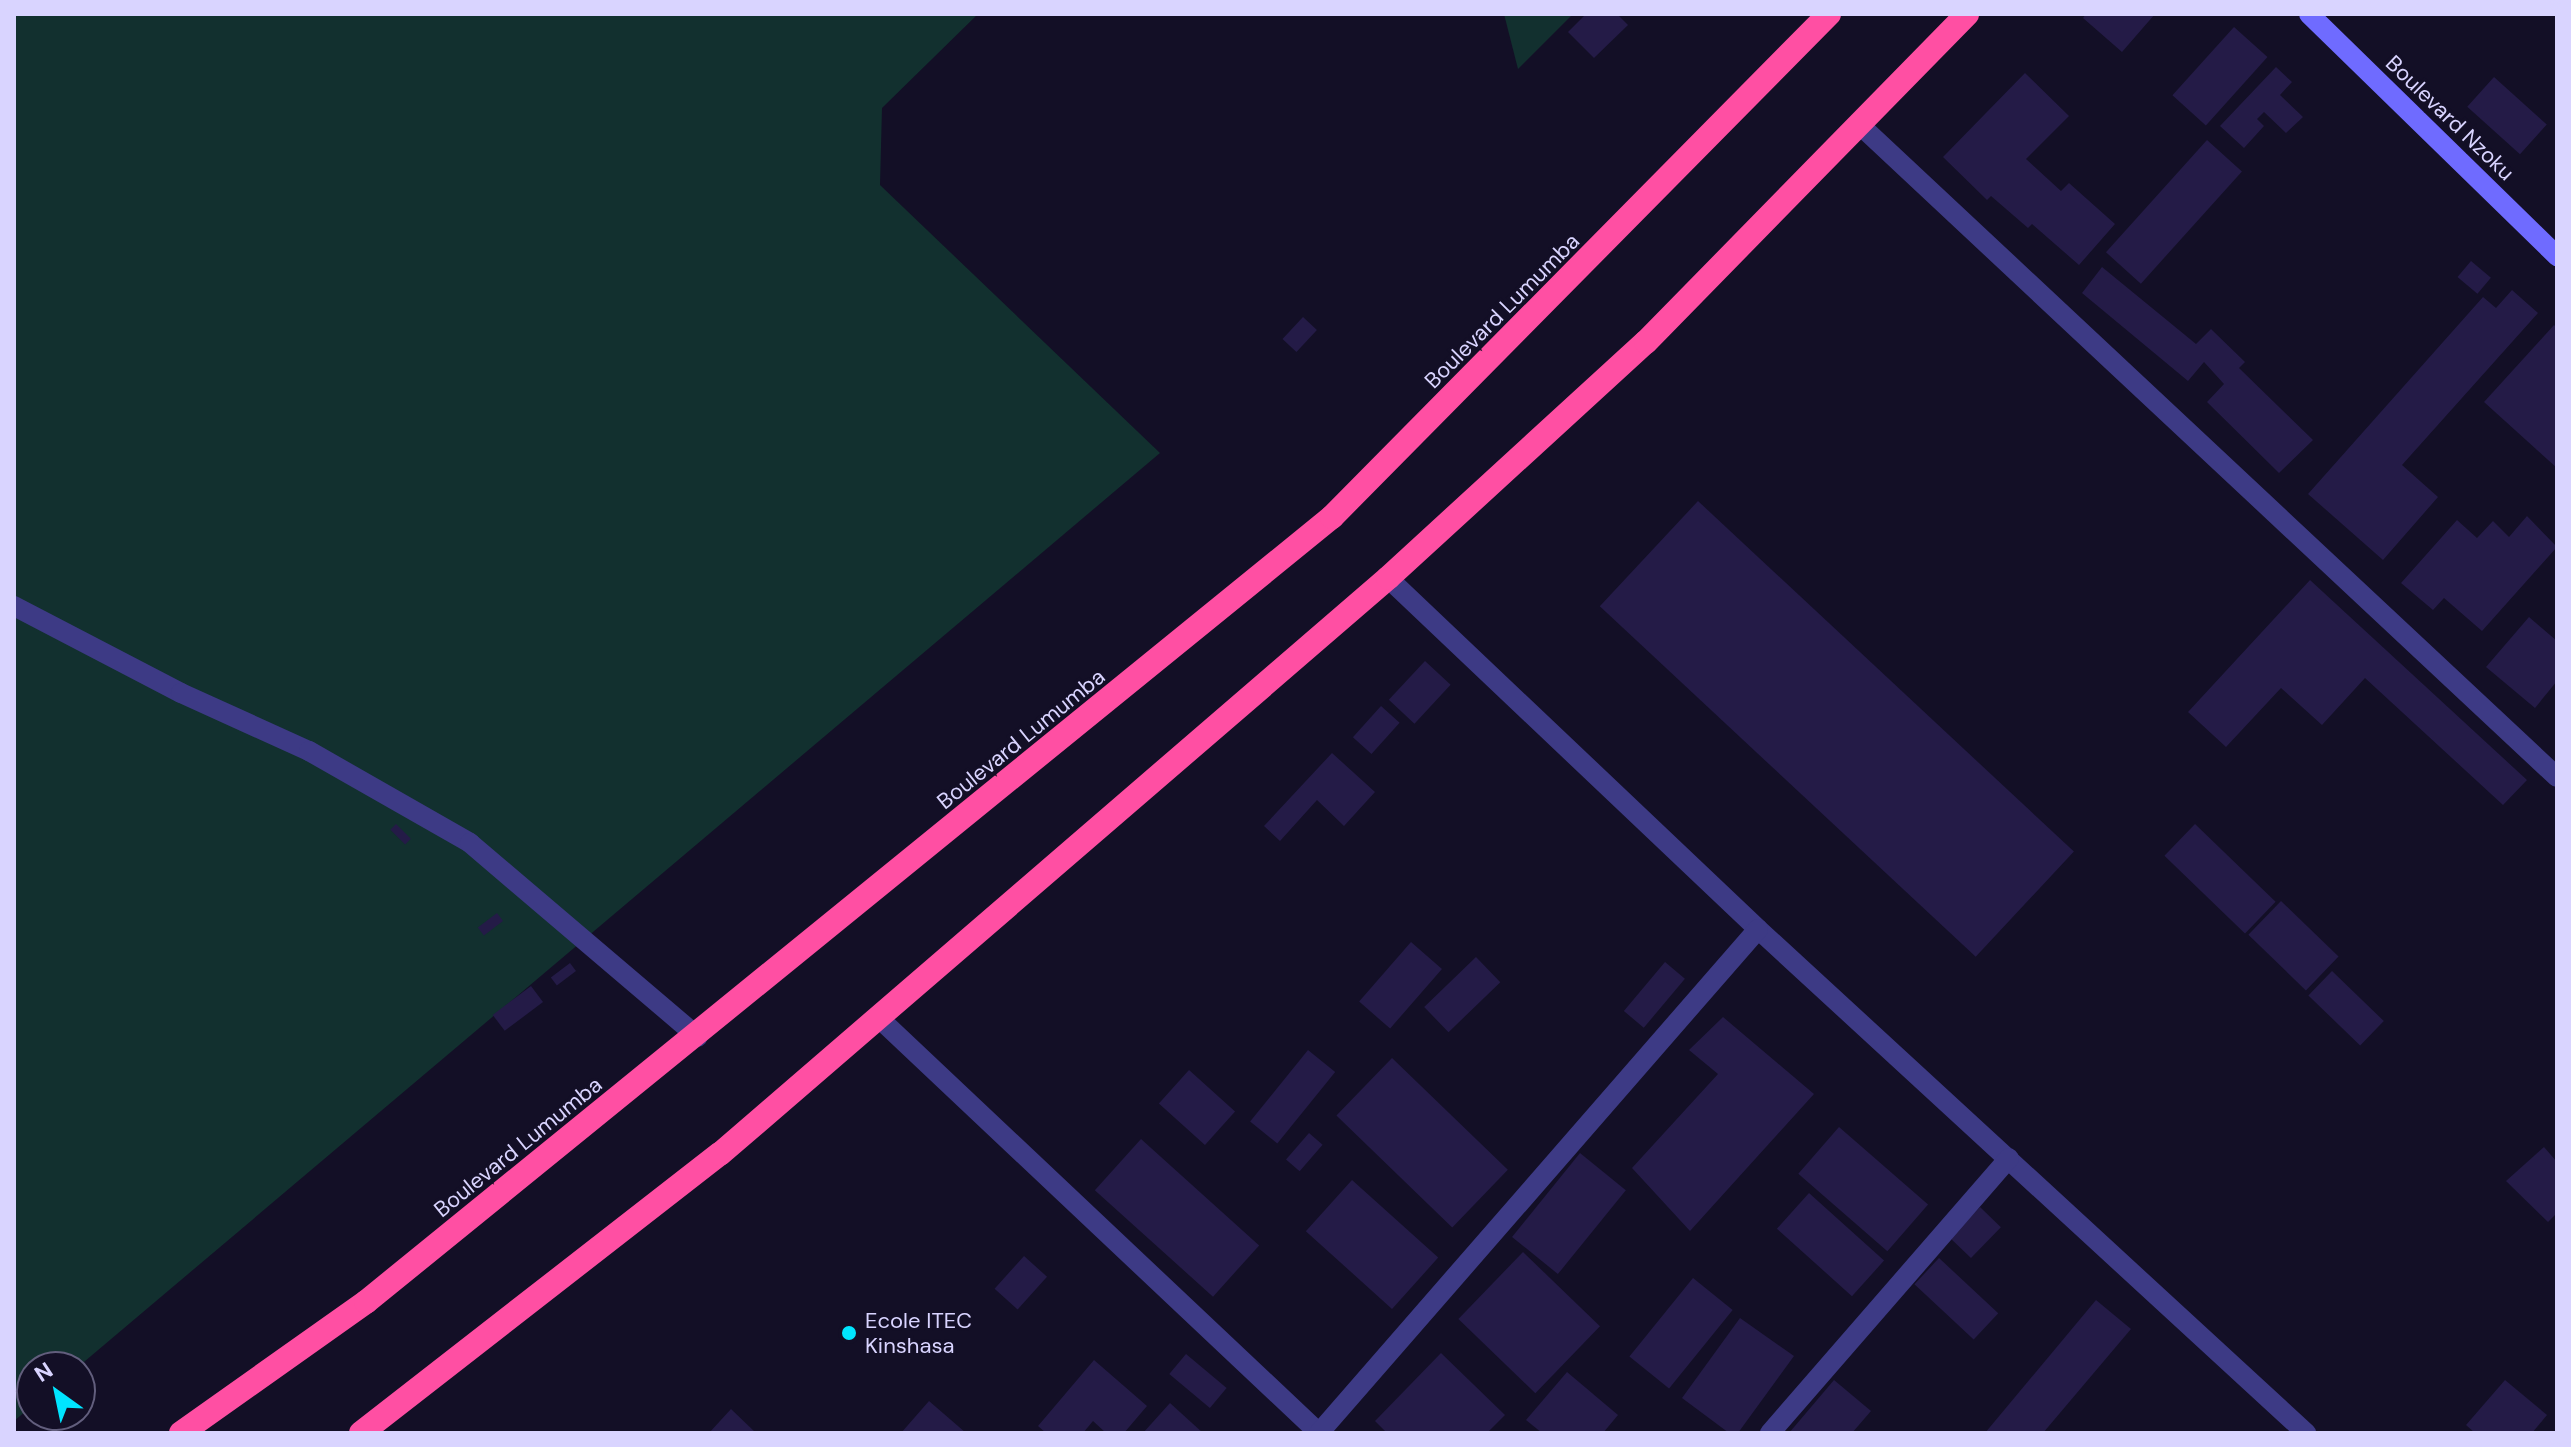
<!DOCTYPE html>
<style>
body{margin:0}
#map{position:relative;width:2571px;height:1447px;overflow:hidden;background:#130f26;font-family:"DM Sans",sans-serif}
div>[style]{position:absolute}
.green>*{inset:0;background:#12302f}
.building>*{inset:0;background:#241b47;transform-origin:0 0}
.street>*{height:20px;margin:-10px;padding:0 10px;transform-origin:10px;border-radius:10px;background:#3d3a85}
.secondary>*{height:20px;margin:-10px;padding:0 10px;transform-origin:10px;border-radius:10px;background:#6f6bff}
.highway>*{height:24px;margin:-12px;padding:0 12px;transform-origin:12px;border-radius:12px;background:#ff4fa3}
.dots>*{width:22px;height:22px;translate:-50% -50%;box-sizing:border-box;border:4px solid #130f26;border-radius:50%}
span{translate:-50% -50%;white-space:nowrap;text-align:center;line-height:1.15;-webkit-text-stroke:6px #130f26;paint-order:stroke}
.street-label{font-size:22px;color:#d9d4ff}
.poi-label{font-size:22px;color:#d9d4ff}
.left{translate:0 -50%;text-align:left}
.frame{position:absolute;inset:0;border:16px solid #d9d4ff;pointer-events:none}
.north{position:absolute;left:16px;top:1351px;width:80px;height:80px;box-sizing:border-box;background:#130f26;border:2px solid #625e7d;border-radius:50%;rotate:327deg;font-size:22px;font-weight:700;line-height:32px;text-align:center;color:#d9d4ff}
.north::after{content:'';display:block;margin:auto;width:28px;height:36px;background:#00e5ff;clip-path:polygon(50% 0,100% 100%,50% 72%,0 100%)}
</style>
<div id="map">
<div class="green">
<div style="clip-path:polygon(14px 14px,978px 14px,882px 108px,880px 185px,1160px 453px,78px 1367px,32px 1367px,32px 1406px,14px 1421px)"></div>
<div style="clip-path:polygon(1504px 14px,1573px 14px,1518px 69px)"></div>
</div>
<div class="building">
<div style="clip-path:polygon(1586px 14px,1617px 14px,1628px 25px,1594px 58px,1568px 32px)"></div>
<div style="clip-path:polygon(2086px 14px,2155px 14px,2122px 52px,2083px 18px)"></div>
<div style="left:2234px;top:27px;width:45px;height:92px;rotate:42deg"></div>
<div style="clip-path:polygon(2276px 67px,2292px 82px,2280px 95px,2303px 117px,2286px 133px,2264px 112px,2257px 119px,2264px 126px,2244px 148px,2220px 126px)"></div>
<div style="clip-path:polygon(2025px 73px,2069px 116px,2026px 159px,2061px 191px,2069px 183px,2115px 224px,2079px 265px,2032px 224px,2028px 228px,1991px 196px,1987px 200px,1943px 157px)"></div>
<div style="left:2494px;top:77px;width:71px;height:40px;rotate:42deg"></div>
<div style="left:2207px;top:140px;width:47px;height:151px;rotate:42deg"></div>
<div style="left:2471px;top:261px;width:26px;height:21px;rotate:40deg"></div>
<div style="clip-path:polygon(2102px 267px,2196px 344px,2211px 329px,2245px 362px,2239px 368px,2313px 440px,2279px 473px,2207px 402px,2224px 384px,2204px 362px,2188px 381px,2082px 293px)"></div>
<div style="clip-path:polygon(2512px 290px,2538px 313px,2402px 465px,2438px 497px,2383px 560px,2308px 494px,2483px 297px,2496px 308px)"></div>
<div style="left:1303px;top:317px;width:19px;height:30px;rotate:43deg"></div>
<div style="clip-path:polygon(2554px 325px,2557px 328px,2557px 468px,2484px 402px)"></div>
<div style="left:1698px;top:501px;width:514px;height:144px;rotate:43deg"></div>
<div style="clip-path:polygon(2527px 516px,2557px 547px,2482px 631px,2444px 598px,2433px 610px,2401px 583px,2457px 520px,2477px 538px,2493px 521px,2509px 537px)"></div>
<div style="clip-path:polygon(2310px 580px,2527px 780px,2503px 805px,2365px 678px,2322px 725px,2281px 688px,2226px 747px,2188px 712px)"></div>
<div style="clip-path:polygon(2529px 617px,2557px 641px,2557px 681px,2535px 708px,2486px 667px)"></div>
<div style="left:1425px;top:661px;width:35px;height:53px;rotate:43deg"></div>
<div style="left:1381px;top:706px;width:25px;height:42px;rotate:42deg"></div>
<div style="clip-path:polygon(1332px 753px,1375px 792px,1344px 826px,1317px 800px,1280px 841px,1264px 826px)"></div>
<div style="left:396px;top:824px;width:21px;height:8px;rotate:45deg"></div>
<div style="left:2195px;top:824px;width:112px;height:44px;rotate:44deg"></div>
<div style="left:2281px;top:901px;width:80px;height:47px;rotate:44deg"></div>
<div style="left:497px;top:913px;width:10px;height:24px;rotate:53deg"></div>
<div style="left:1411px;top:942px;width:41px;height:79px;rotate:41deg"></div>
<div style="left:1476px;top:957px;width:35px;height:72px;rotate:46deg"></div>
<div style="left:1665px;top:962px;width:26px;height:64px;rotate:40deg"></div>
<div style="left:570px;top:963px;width:10px;height:24px;rotate:53deg"></div>
<div style="left:2332px;top:971px;width:72px;height:34px;rotate:44deg"></div>
<div style="left:531px;top:986px;width:20px;height:48px;rotate:53deg"></div>
<div style="clip-path:polygon(1723px 1017px,1814px 1094px,1690px 1231px,1632px 1168px,1718px 1074px,1689px 1050px)"></div>
<div style="left:1308px;top:1050px;width:35px;height:92px;rotate:39deg"></div>
<div style="left:1392px;top:1058px;width:161px;height:80px;rotate:44deg"></div>
<div style="left:1189px;top:1070px;width:62px;height:45px;rotate:42deg"></div>
<div style="left:1839px;top:1127px;width:118px;height:62px;rotate:41deg"></div>
<div style="left:1309px;top:1133px;width:18px;height:35px;rotate:41deg"></div>
<div style="left:1141px;top:1139px;width:159px;height:69px;rotate:42deg"></div>
<div style="clip-path:polygon(2544px 1147px,2557px 1162px,2557px 1213px,2548px 1222px,2506px 1181px)"></div>
<div style="left:1580px;top:1153px;width:59px;height:108px;rotate:39deg"></div>
<div style="left:1352px;top:1180px;width:116px;height:69px;rotate:42deg"></div>
<div style="left:1809px;top:1193px;width:101px;height:48px;rotate:42deg"></div>
<div style="left:1980px;top:1207px;width:29px;height:43px;rotate:44deg"></div>
<div style="left:1523px;top:1252px;width:107px;height:93px;rotate:44deg"></div>
<div style="left:1024px;top:1256px;width:31px;height:44px;rotate:42deg"></div>
<div style="left:1939px;top:1258px;width:81px;height:36px;rotate:43deg"></div>
<div style="left:1693px;top:1278px;width:51px;height:101px;rotate:39deg"></div>
<div style="clip-path:polygon(2096px 1300px,2131px 1329px,2043px 1433px,1985px 1433px)"></div>
<div style="clip-path:polygon(1740px 1318px,1794px 1356px,1738px 1433px,1729px 1433px,1682px 1398px)"></div>
<div style="clip-path:polygon(1441px 1353px,1505px 1415px,1487px 1433px,1387px 1433px,1375px 1421px)"></div>
<div style="left:1186px;top:1354px;width:53px;height:26px;rotate:40deg"></div>
<div style="clip-path:polygon(1094px 1360px,1147px 1406px,1124px 1433px,1106px 1433px,1093px 1421px,1083px 1433px,1046px 1433px,1038px 1426px)"></div>
<div style="clip-path:polygon(1567px 1372px,1618px 1415px,1603px 1433px,1542px 1433px,1526px 1420px)"></div>
<div style="clip-path:polygon(1834px 1380px,1871px 1411px,1852px 1433px,1789px 1433px)"></div>
<div style="clip-path:polygon(2505px 1380px,2547px 1415px,2532px 1433px,2475px 1433px,2466px 1425px)"></div>
<div style="clip-path:polygon(929px 1401px,966px 1433px,901px 1433px)"></div>
<div style="clip-path:polygon(1170px 1403px,1203px 1433px,1143px 1433px)"></div>
<div style="clip-path:polygon(731px 1409px,756px 1433px,709px 1433px)"></div>
</div>
<div class="street">
<div style="left:1861px;top:126px;width:953px;rotate:43.09deg"></div>
<div style="left:1388px;top:578px;width:510px;rotate:43.49deg"></div>
<div style="left:1758px;top:929px;width:745px;rotate:42.6deg"></div>
<div style="left:14px;top:606px;width:188px;rotate:27.5deg"></div>
<div style="left:181px;top:693px;width:141px;rotate:24.4deg"></div>
<div style="left:309px;top:751px;width:185px;rotate:29.7deg"></div>
<div style="left:470px;top:843px;width:299px;rotate:40.4deg"></div>
<div style="left:881px;top:1020px;width:602px;rotate:43.32deg"></div>
<div style="left:1319px;top:1433px;width:668px;rotate:-48.94deg"></div>
<div style="left:1770px;top:1433px;width:364px;rotate:-49deg"></div>
</div>
<div class="secondary">
<div style="left:2309px;top:14px;width:347px;rotate:44.3deg"></div>
</div>
<div class="highway">
<div style="left:181px;top:1433px;width:227px;rotate:-35.3deg"></div>
<div style="left:366px;top:1302px;width:1245px;rotate:-39.1deg"></div>
<div style="left:1332px;top:517px;width:707px;rotate:-45.34deg"></div>
<div style="left:361px;top:1433px;width:455px;rotate:-37.9deg"></div>
<div style="left:720px;top:1154px;width:882px;rotate:-40.77deg"></div>
<div style="left:1388px;top:578px;width:350px;rotate:-42.5deg"></div>
<div style="left:1646px;top:342px;width:459px;rotate:-45.6deg"></div>
</div>
<div class="dots">
<div style="left:849px;top:1333px;background:#00e5ff"></div>
</div>
<div class="street-label">
<span style="left:2450px;top:118px;rotate:44deg">Boulevard Nzoku</span>
<span style="left:1502px;top:311px;rotate:-45deg">Boulevard Lumumba</span>
<span style="left:1021px;top:739px;rotate:-39deg">Boulevard Lumumba</span>
<span style="left:518px;top:1147px;rotate:-39deg">Boulevard Lumumba</span>
</div>
<div class="poi-label">
<span class="left" style="left:865px;top:1333px">Ecole ITEC<br>Kinshasa</span>
</div>
<div class="frame"></div>
<div class="north">N</div>
</div>
